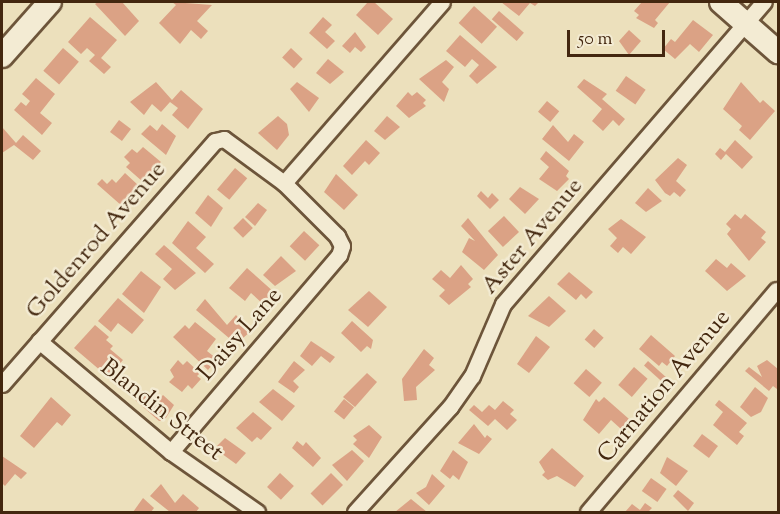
<!DOCTYPE html>
<style>
body{margin:0}
#map{position:relative;width:780px;height:514px;overflow:hidden;background:#ece0bc;font-family:"Sorts Mill Goudy",serif}
div>[style]{position:absolute}
.building>*{inset:0;background:#dba285;transform-origin:0 0}
.roads{filter:drop-shadow(2px 0 #6d553a) drop-shadow(-2px 0 #6d553a) drop-shadow(0 2px #6d553a) drop-shadow(0 -2px #6d553a)}
.street>*{height:15px;margin:-7.5px;padding:0 7.5px;transform-origin:7.5px;border-radius:7.5px;background:#f3ebd3}
.secondary>*{height:22px;margin:-11px;padding:0 11px;transform-origin:11px;border-radius:11px;background:#f3ebd3}
span{translate:-50% -50%;white-space:nowrap;text-align:center;line-height:1.15;-webkit-text-stroke:5px #f3ebd3;paint-order:stroke}
.street-label{font-size:24px;color:#43270f}
.frame{position:absolute;inset:0;border:3px solid #43270f;pointer-events:none}
.scale{position:absolute;left:567px;top:30px;width:98px;height:27px;box-sizing:border-box;border:3px solid #43270f;border-top:0;padding-left:8px;font-size:18px;line-height:21px;white-space:nowrap;color:#43270f;-webkit-text-stroke:4px #f3ebd3;paint-order:stroke}
</style>
<div id="map">
<div class="building">
<div style="clip-path:polygon(98px 2px,122px 2px,139px 21px,125px 36px,95px 4px)"></div>
<div style="clip-path:polygon(172px 2px,212px 5px,197px 21px,208px 31px,201px 39px,191px 30px,180px 44px,159px 23px,176px 5px)"></div>
<div style="clip-path:polygon(368px 2px,374px 2px,393px 19px,378px 35px,356px 15px)"></div>
<div style="clip-path:polygon(501px 2px,539px 2px,535px 6px,530px 3px,519px 16px)"></div>
<div style="clip-path:polygon(642px 2px,670px 2px,655px 20px,658px 23px,654px 28px,636px 18px,639px 15px,634px 11px)"></div>
<div style="left:474px;top:6px;width:31px;height:23px;rotate:42deg"></div>
<div style="left:499px;top:11px;width:33px;height:11px;rotate:41deg"></div>
<div style="clip-path:polygon(90px 17px,117px 40px,101px 58px,111px 67px,104px 74px,89px 61px,95px 55px,87px 48px,81px 54px,68px 42px)"></div>
<div style="clip-path:polygon(323px 17px,332px 25px,325px 32px,335px 41px,327px 49px,309px 33px)"></div>
<div style="clip-path:polygon(693px 20px,713px 35px,699px 52px,690px 44px,675px 59px,663px 49px,671px 39px,675px 42px)"></div>
<div style="clip-path:polygon(629px 30px,641px 41px,629px 55px,619px 41px)"></div>
<div style="clip-path:polygon(355px 32px,366px 47px,361px 52px,355px 47px,350px 53px,342px 46px)"></div>
<div style="clip-path:polygon(460px 35px,497px 67px,477px 84px,469px 76px,479px 65px,472px 59px,465px 67px,446px 51px)"></div>
<div style="left:63px;top:48px;width:21px;height:30px;rotate:41deg"></div>
<div style="left:291px;top:48px;width:16px;height:13px;rotate:43deg"></div>
<div style="clip-path:polygon(328px 59px,344px 72px,330px 84px,316px 73px)"></div>
<div style="clip-path:polygon(446px 60px,454px 67px,442px 82px,449px 89px,444px 102px,419px 79px)"></div>
<div style="left:626px;top:76px;width:24px;height:18px;rotate:35deg"></div>
<div style="clip-path:polygon(36px 78px,55px 94px,40px 113px,52px 123px,42px 135px,14px 110px,21px 102px,26px 106px,30px 101px,22px 94px)"></div>
<div style="clip-path:polygon(584px 79px,607px 94px,602px 99px,625px 119px,619px 126px,613px 120px,603px 131px,592px 121px,602px 109px,577px 87px)"></div>
<div style="clip-path:polygon(156px 82px,172px 100px,181px 90px,203px 109px,188px 129px,172px 115px,178px 108px,170px 102px,161px 112px,152px 104px,144px 115px,130px 102px)"></div>
<div style="clip-path:polygon(297px 82px,319px 98px,309px 112px,290px 89px)"></div>
<div style="clip-path:polygon(741px 82px,760px 103px,763px 100px,775px 111px,750px 140px,739px 130px,742px 126px,723px 109px)"></div>
<div style="clip-path:polygon(408px 92px,412px 96px,417px 92px,426px 100px,423px 103px,426px 106px,409px 118px,396px 106px)"></div>
<div style="left:547px;top:101px;width:16px;height:14px;rotate:40deg"></div>
<div style="clip-path:polygon(278px 116px,287px 124px,289px 135px,277px 150px,258px 133px)"></div>
<div style="clip-path:polygon(387px 116px,400px 127px,385px 140px,374px 131px)"></div>
<div style="left:119px;top:120px;width:15px;height:15px;rotate:37deg"></div>
<div style="clip-path:polygon(162px 124px,176px 136px,166px 155px,141px 134px,150px 125px,157px 131px)"></div>
<div style="clip-path:polygon(553px 125px,568px 142px,574px 134px,584px 142px,569px 161px,542px 139px)"></div>
<div style="clip-path:polygon(2px 127px,16px 143px,23px 135px,41px 151px,33px 160px,14px 145px,2px 153px)"></div>
<div style="clip-path:polygon(366px 140px,380px 153px,369px 165px,365px 161px,352px 175px,343px 166px)"></div>
<div style="clip-path:polygon(735px 140px,753px 157px,742px 169px,726px 154px,721px 160px,715px 154px,720px 148px,725px 152px)"></div>
<div style="clip-path:polygon(143px 147px,161px 162px,143px 182px,126px 167px,130px 163px,124px 157px,132px 149px,137px 153px)"></div>
<div style="clip-path:polygon(546px 151px,569px 171px,566px 176px,569px 179px,557px 191px,539px 179px,549px 167px,540px 159px)"></div>
<div style="clip-path:polygon(678px 158px,687px 165px,676px 181px,686px 190px,680px 197px,674px 192px,670px 196px,665px 193px,655px 180px)"></div>
<div style="left:235px;top:168px;width:16px;height:28px;rotate:40deg"></div>
<div style="clip-path:polygon(125px 173px,138px 185px,122px 206px,97px 184px,102px 179px,107px 184px,112px 179px,116px 183px)"></div>
<div style="clip-path:polygon(336px 174px,358px 195px,344px 210px,324px 192px)"></div>
<div style="clip-path:polygon(520px 187px,539px 199px,525px 214px,509px 199px)"></div>
<div style="clip-path:polygon(648px 188px,662px 201px,646px 212px,635px 203px)"></div>
<div style="clip-path:polygon(481px 191px,488px 198px,492px 193px,499px 200px,490px 209px,477px 196px)"></div>
<div style="clip-path:polygon(208px 195px,223px 208px,211px 227px,195px 213px)"></div>
<div style="clip-path:polygon(258px 203px,267px 210px,255px 226px,245px 217px)"></div>
<div style="clip-path:polygon(735px 214px,741px 219px,745px 214px,766px 232px,761px 238px,766px 242px,749px 261px,727px 234px,731px 229px,726px 224px)"></div>
<div style="left:504px;top:216px;width:22px;height:22px;rotate:47deg"></div>
<div style="left:243px;top:218px;width:14px;height:14px;rotate:45deg"></div>
<div style="clip-path:polygon(468px 218px,498px 255px,484px 270px,462px 252px,469px 238px,475px 241px,461px 226px)"></div>
<div style="clip-path:polygon(621px 219px,646px 237px,631px 254px,623px 247px,618px 253px,610px 246px,617px 238px,608px 229px)"></div>
<div style="clip-path:polygon(188px 221px,206px 237px,196px 248px,214px 264px,205px 273px,172px 243px)"></div>
<div style="left:304px;top:231px;width:21px;height:21px;rotate:43deg"></div>
<div style="clip-path:polygon(164px 245px,196px 273px,175px 290px,163px 279px,172px 269px,155px 254px)"></div>
<div style="clip-path:polygon(281px 256px,296px 271px,275px 286px,263px 275px)"></div>
<div style="clip-path:polygon(716px 259px,727px 268px,731px 263px,746px 276px,727px 291px,705px 271px)"></div>
<div style="clip-path:polygon(461px 265px,473px 279px,468px 284px,471px 287px,449px 305px,439px 296px,445px 290px,432px 279px,441px 270px,450px 278px)"></div>
<div style="clip-path:polygon(247px 268px,275px 293px,264px 305px,251px 293px,245px 301px,229px 288px)"></div>
<div style="clip-path:polygon(141px 271px,161px 287px,144px 313px,122px 294px)"></div>
<div style="clip-path:polygon(569px 272px,593px 292px,586px 299px,581px 294px,576px 300px,557px 284px)"></div>
<div style="clip-path:polygon(369px 291px,387px 307px,368px 327px,348px 310px)"></div>
<div style="clip-path:polygon(549px 296px,566px 311px,549px 327px,528px 316px)"></div>
<div style="clip-path:polygon(118px 298px,144px 320px,132px 334px,118px 323px,111px 332px,98px 321px)"></div>
<div style="clip-path:polygon(205px 299px,227px 325px,236px 315px,250px 332px,236px 344px,196px 310px)"></div>
<div style="clip-path:polygon(352px 321px,373px 340px,371px 349px,367px 346px,361px 352px,341px 333px)"></div>
<div style="clip-path:polygon(195px 322px,216px 339px,207px 351px,217px 359px,208px 370px,173px 337px,185px 325px,189px 329px)"></div>
<div style="clip-path:polygon(95px 325px,109px 337px,106px 340px,113px 346px,110px 349px,123px 360px,108px 377px,74px 348px)"></div>
<div style="left:594px;top:329px;width:13px;height:14px;rotate:42deg"></div>
<div style="clip-path:polygon(651px 335px,675px 356px,667px 366px,662px 362px,659px 366px,639px 349px)"></div>
<div style="clip-path:polygon(536px 336px,550px 347px,529px 373px,517px 364px)"></div>
<div style="clip-path:polygon(311px 341px,335px 357px,330px 363px,321px 356px,312px 366px,300px 356px)"></div>
<div style="clip-path:polygon(424px 349px,434px 358px,429px 365px,435px 370px,416px 387px,417px 400px,404px 401px,402px 379px)"></div>
<div style="clip-path:polygon(178px 360px,183px 365px,187px 361px,200px 373px,197px 376px,201px 379px,192px 389px,188px 385px,182px 392px,169px 382px,174px 377px,170px 370px)"></div>
<div style="clip-path:polygon(767px 360px,778px 369px,777px 389px,773px 386px,769px 391px,745px 371px,749px 367px,762px 377px,757px 366px)"></div>
<div style="clip-path:polygon(294px 361px,305px 370px,293px 381px,299px 387px,294px 393px,278px 382px)"></div>
<div style="left:648px;top:361px;width:24px;height:6px;rotate:42deg"></div>
<div style="left:634px;top:367px;width:18px;height:24px;rotate:41deg"></div>
<div style="left:586px;top:369px;width:21px;height:19px;rotate:41deg"></div>
<div style="clip-path:polygon(367px 373px,377px 382px,355px 407px,343px 397px)"></div>
<div style="clip-path:polygon(755px 387px,768px 398px,761px 412px,751px 417px,740px 407px)"></div>
<div style="clip-path:polygon(273px 389px,295px 406px,282px 421px,259px 402px)"></div>
<div style="clip-path:polygon(144px 390px,157px 401px,163px 395px,174px 405px,164px 421px,159px 421px,135px 400px)"></div>
<div style="clip-path:polygon(51px 397px,71px 415px,62px 426px,57px 422px,34px 448px,20px 436px)"></div>
<div style="clip-path:polygon(604px 397px,629px 419px,621px 429px,611px 420px,599px 434px,583px 420px,596px 399px,599px 402px)"></div>
<div style="left:344px;top:399px;width:13px;height:16px;rotate:39deg"></div>
<div style="clip-path:polygon(719px 400px,747px 423px,739px 432px,744px 436px,737px 445px,713px 425px,723px 412px,715px 405px)"></div>
<div style="clip-path:polygon(503px 401px,514px 410px,510px 414px,517px 420px,507px 430px,495px 419px,488px 426px,469px 410px,474px 405px,482px 412px,489px 405px,495px 410px)"></div>
<div style="clip-path:polygon(253px 412px,272px 428px,261px 440px,257px 437px,252px 442px,236px 428px)"></div>
<div style="clip-path:polygon(474px 424px,485px 438px,487px 435px,492px 439px,479px 454px,458px 443px)"></div>
<div style="clip-path:polygon(369px 425px,382px 437px,369px 458px,353px 444px,357px 440px,353px 436px)"></div>
<div style="left:702px;top:434px;width:20px;height:15px;rotate:37deg"></div>
<div style="clip-path:polygon(225px 438px,246px 453px,236px 464px,218px 451px,217px 446px)"></div>
<div style="clip-path:polygon(297px 441px,303px 446px,306px 442px,321px 458px,313px 467px,292px 448px)"></div>
<div style="clip-path:polygon(552px 448px,584px 476px,575px 487px,557px 476px,548px 480px,542px 475px,545px 472px,539px 462px)"></div>
<div style="clip-path:polygon(352px 450px,364px 461px,347px 481px,332px 465px)"></div>
<div style="clip-path:polygon(453px 450px,468px 462px,459px 480px,453px 475px,450px 479px,440px 471px)"></div>
<div style="clip-path:polygon(2px 456px,27px 473px,21px 479px,15px 474px,5px 486px,2px 483px)"></div>
<div style="clip-path:polygon(667px 457px,688px 471px,676px 486px,660px 473px)"></div>
<div style="left:280px;top:473px;width:19px;height:19px;rotate:43deg"></div>
<div style="left:331px;top:473px;width:17px;height:29px;rotate:45deg"></div>
<div style="clip-path:polygon(432px 474px,445px 486px,429px 505px,416px 493px,426px 487px)"></div>
<div style="left:651px;top:478px;width:19px;height:16px;rotate:35deg"></div>
<div style="clip-path:polygon(161px 484px,175px 503px,183px 494px,199px 508px,196px 512px,170px 512px,150px 496px)"></div>
<div style="clip-path:polygon(678px 490px,694px 503px,688px 511px,673px 496px)"></div>
<div style="clip-path:polygon(143px 498px,154px 508px,151px 512px,133px 512px)"></div>
<div style="clip-path:polygon(411px 499px,427px 512px,395px 512px)"></div>
<div style="clip-path:polygon(645px 503px,652px 508px,648px 512px,625px 512px,632px 504px,640px 510px)"></div>
</div>
<div class="roads">
<div class="street">
<div style="left:284px;top:183px;width:240px;rotate:-48.9deg"></div>
<div style="left:39px;top:341px;width:172px;rotate:40.1deg"></div>
<div style="left:171px;top:452px;width:105px;rotate:34.9deg"></div>
<div style="left:2px;top:384px;width:323px;rotate:-48.8deg"></div>
<div style="left:215px;top:141px;width:9px;rotate:-13deg"></div>
<div style="left:224px;top:139px;width:74px;rotate:36.3deg"></div>
<div style="left:284px;top:183px;width:75px;rotate:45deg"></div>
<div style="left:337px;top:236px;width:11px;rotate:63deg"></div>
<div style="left:342px;top:246px;width:9px;rotate:108deg"></div>
<div style="left:339px;top:255px;width:259px;rotate:130.5deg"></div>
<div style="left:355px;top:512px;width:142px;rotate:-47.9deg"></div>
<div style="left:450px;top:407px;width:38px;rotate:-55deg"></div>
<div style="left:472px;top:376px;width:78px;rotate:-66.7deg"></div>
<div style="left:503px;top:304px;width:399px;rotate:-49.2deg"></div>
<div style="left:588px;top:512px;width:291px;rotate:-49.7deg"></div>
</div>
<div class="secondary">
<div style="left:721px;top:2px;width:76px;rotate:41.3deg"></div>
<div style="left:2px;top:56px;width:72px;rotate:-48.4deg"></div>
</div>
</div>
<div class="street-label">
<span style="left:533px;top:237px;rotate:-50deg">Aster Avenue</span>
<span style="left:97px;top:241px;rotate:-49deg">Goldenrod Avenue</span>
<span style="left:241px;top:335px;rotate:-49deg">Daisy Lane</span>
<span style="left:665px;top:387px;rotate:-50deg">Carnation Avenue</span>
<span style="left:161px;top:411px;rotate:38deg">Blandin Street</span>
</div>
<div class="frame"></div>
<div class="scale">50 m</div>
</div>
